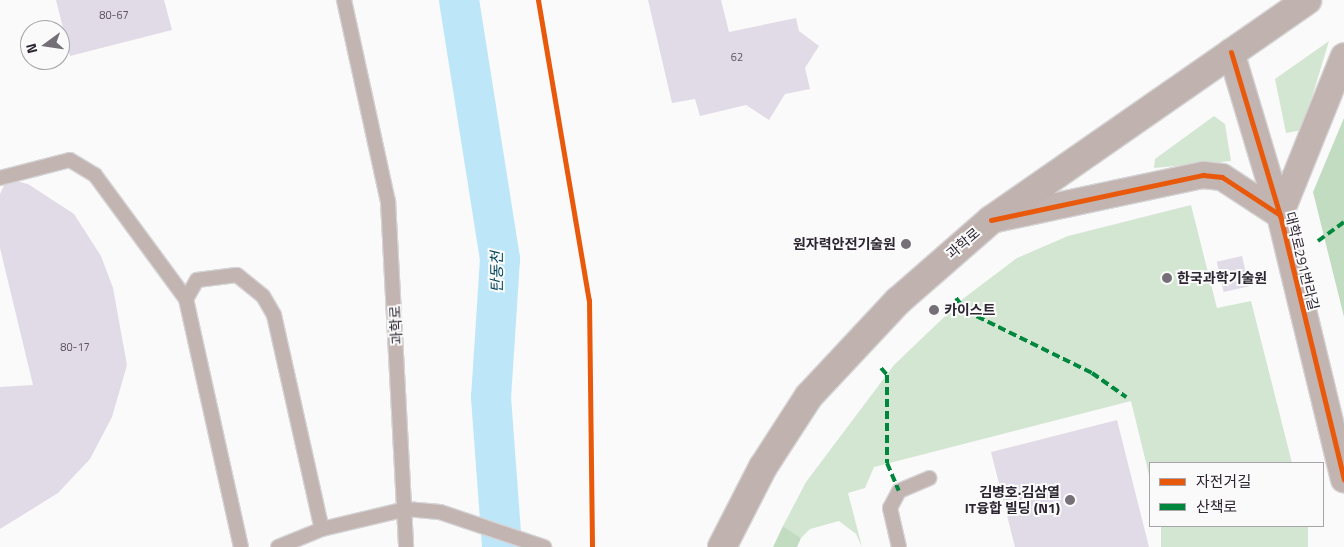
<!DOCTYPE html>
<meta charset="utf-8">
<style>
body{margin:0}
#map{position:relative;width:1344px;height:547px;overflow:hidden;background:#fafafa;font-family:"Titillium Web","Noto Sans KR",sans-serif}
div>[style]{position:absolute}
.green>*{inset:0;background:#d2e6d1;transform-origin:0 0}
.forest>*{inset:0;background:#c1dcc0}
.river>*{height:40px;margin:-20px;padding:0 20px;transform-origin:20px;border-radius:20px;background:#bde6f8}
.building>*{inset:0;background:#e1dbe7;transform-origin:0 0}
.roads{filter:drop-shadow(1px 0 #d5d4d6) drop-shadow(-1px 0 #d5d4d6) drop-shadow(0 1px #d5d4d6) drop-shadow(0 -1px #d5d4d6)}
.lane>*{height:14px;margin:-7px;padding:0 7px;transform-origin:7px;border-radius:7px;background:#c2b4b1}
.street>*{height:26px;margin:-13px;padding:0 13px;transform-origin:13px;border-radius:13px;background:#c2b4b1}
.secondary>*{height:28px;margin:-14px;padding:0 14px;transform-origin:14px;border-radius:14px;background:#c0b3af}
.quiet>*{height:4px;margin-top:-2px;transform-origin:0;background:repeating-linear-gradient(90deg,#00873e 0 8px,transparent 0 12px)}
.cycleway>*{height:5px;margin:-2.5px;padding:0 2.5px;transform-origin:2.5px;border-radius:2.5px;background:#e8590c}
.dots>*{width:14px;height:14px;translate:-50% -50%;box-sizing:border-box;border:2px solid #fafafa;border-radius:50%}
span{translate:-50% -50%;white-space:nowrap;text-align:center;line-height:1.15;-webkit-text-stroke:4px #fafafa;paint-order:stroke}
.number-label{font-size:11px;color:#5a525e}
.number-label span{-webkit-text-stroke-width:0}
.street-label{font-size:14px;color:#2d2531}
.poi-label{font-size:14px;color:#2d2531;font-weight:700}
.right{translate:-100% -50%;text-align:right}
.left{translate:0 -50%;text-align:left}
.water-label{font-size:15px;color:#02475c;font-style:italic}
.legend{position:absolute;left:1149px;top:462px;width:175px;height:65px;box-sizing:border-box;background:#fafafa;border:1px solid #a8a5aa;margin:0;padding:6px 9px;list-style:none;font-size:15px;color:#2d2531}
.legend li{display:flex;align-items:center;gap:10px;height:25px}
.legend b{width:25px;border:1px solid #a8a5aa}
.north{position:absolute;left:20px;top:20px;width:50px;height:50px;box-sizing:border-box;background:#fafafa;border:1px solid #a8a5aa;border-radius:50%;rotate:256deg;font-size:14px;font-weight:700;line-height:20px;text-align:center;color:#2d2531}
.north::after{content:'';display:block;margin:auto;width:18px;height:22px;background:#757077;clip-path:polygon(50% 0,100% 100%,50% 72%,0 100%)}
</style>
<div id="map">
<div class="green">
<div style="clip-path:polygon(1329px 41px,1302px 130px,1286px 133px,1275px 79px)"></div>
<div style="clip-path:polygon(1214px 116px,1225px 124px,1231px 161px,1154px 168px,1155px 159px)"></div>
<div style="clip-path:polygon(1191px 205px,1217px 308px,1251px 301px,1292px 463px,1150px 463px,1150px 479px,1131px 401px,874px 467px,865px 488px,848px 493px,862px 547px,856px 534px,839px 521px,810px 529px,801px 538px,783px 526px,806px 482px,894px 365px,964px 298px,1017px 258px,1068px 236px)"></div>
<div style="left:1161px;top:526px;width:147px;height:22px"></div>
</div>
<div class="forest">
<div style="clip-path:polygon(1344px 118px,1344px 317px,1313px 192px)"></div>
<div style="clip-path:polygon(783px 526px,801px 538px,797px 547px,773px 547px)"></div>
</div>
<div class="river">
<div style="left:459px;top:0;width:262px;rotate:81deg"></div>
<div style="left:500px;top:259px;width:138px;rotate:93.7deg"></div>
<div style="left:491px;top:397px;width:150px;rotate:85.8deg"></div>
</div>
<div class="building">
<div style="clip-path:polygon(56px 0,164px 0,172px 30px,70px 56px)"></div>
<div style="clip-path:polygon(648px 0,721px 0,729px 32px,796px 18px,799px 31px,819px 46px,805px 68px,810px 89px,785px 94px,769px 120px,746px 105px,700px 116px,695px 99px,672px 103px)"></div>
<div style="clip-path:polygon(7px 179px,28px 184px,74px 214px,101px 256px,113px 288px,127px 365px,112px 417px,90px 459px,58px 493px,0 529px,0 387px,33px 385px,0 248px,0 194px)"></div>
<div style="left:1242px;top:256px;width:31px;height:26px;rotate:77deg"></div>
<div style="clip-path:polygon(1117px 420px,1149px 547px,1015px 547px,991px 452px)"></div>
</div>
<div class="roads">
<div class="lane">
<div style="left:344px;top:0;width:206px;rotate:77.7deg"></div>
<div style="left:388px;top:201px;width:346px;rotate:87deg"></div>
<div style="left:0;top:178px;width:72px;rotate:-14.4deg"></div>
<div style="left:70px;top:160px;width:29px;rotate:31deg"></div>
<div style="left:95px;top:175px;width:154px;rotate:53.7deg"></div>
<div style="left:186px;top:299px;width:254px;rotate:77.5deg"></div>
<div style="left:186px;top:299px;width:22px;rotate:-60deg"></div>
<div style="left:197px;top:280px;width:40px;rotate:-7.1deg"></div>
<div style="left:237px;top:275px;width:33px;rotate:39deg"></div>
<div style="left:263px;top:296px;width:22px;rotate:60deg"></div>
<div style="left:274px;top:315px;width:219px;rotate:77.4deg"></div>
<div style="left:278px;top:547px;width:48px;rotate:-22.2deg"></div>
<div style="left:322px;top:529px;width:86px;rotate:-13.4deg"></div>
<div style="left:406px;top:509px;width:34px;rotate:5deg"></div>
<div style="left:440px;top:512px;width:110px;rotate:18.6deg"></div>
<div style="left:899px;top:547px;width:40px;rotate:-103deg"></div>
<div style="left:890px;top:508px;width:19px;rotate:-62deg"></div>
<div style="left:899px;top:491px;width:33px;rotate:-23deg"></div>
</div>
<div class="street">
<div style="left:1231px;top:52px;width:170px;rotate:73.3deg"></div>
<div style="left:1280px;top:215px;width:272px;rotate:76.4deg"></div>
<div style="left:1280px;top:215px;width:171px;rotate:-68.1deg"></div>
<div style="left:991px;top:220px;width:217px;rotate:-12deg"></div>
<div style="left:1203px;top:175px;width:19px;rotate:6deg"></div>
<div style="left:1222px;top:177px;width:69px;rotate:33.2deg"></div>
</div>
<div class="secondary">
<div style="left:722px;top:547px;width:90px;rotate:-62.9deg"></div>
<div style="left:763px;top:467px;width:85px;rotate:-57.1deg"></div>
<div style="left:809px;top:396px;width:130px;rotate:-46.9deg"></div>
<div style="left:898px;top:301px;width:123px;rotate:-41.1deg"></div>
<div style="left:991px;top:220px;width:385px;rotate:-34.8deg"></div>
</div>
</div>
<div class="quiet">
<div style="left:1318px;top:241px;width:32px;rotate:-36deg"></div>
<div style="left:956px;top:298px;width:16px;rotate:52deg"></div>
<div style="left:966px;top:311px;width:140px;rotate:26.2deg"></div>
<div style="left:1092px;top:373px;width:42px;rotate:35.2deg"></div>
<div style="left:881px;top:368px;width:9px;rotate:49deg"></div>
<div style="left:887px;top:375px;width:88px;rotate:90deg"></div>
<div style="left:887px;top:463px;width:30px;rotate:67deg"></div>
</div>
<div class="cycleway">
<div style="left:538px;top:0;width:304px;rotate:80.4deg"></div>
<div style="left:589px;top:300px;width:247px;rotate:89.3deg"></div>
<div style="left:1231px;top:52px;width:170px;rotate:73.3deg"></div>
<div style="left:1280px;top:215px;width:272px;rotate:76.4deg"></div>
<div style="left:991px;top:220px;width:217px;rotate:-12deg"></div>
<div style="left:1203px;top:175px;width:19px;rotate:6deg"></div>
<div style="left:1222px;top:177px;width:69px;rotate:33.2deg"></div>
</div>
<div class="dots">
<div style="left:906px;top:244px;background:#757077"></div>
<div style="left:1167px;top:278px;background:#757077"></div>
<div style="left:934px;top:310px;background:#757077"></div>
<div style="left:1070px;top:500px;background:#757077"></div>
</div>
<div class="number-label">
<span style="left:114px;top:15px">80-67</span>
<span style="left:737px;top:57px">62</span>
<span style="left:75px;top:347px">80-17</span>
</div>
<div class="street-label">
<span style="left:963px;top:243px;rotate:-40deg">과학로</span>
<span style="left:1302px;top:261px;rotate:76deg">대학로291번라길</span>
<span style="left:396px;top:325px;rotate:-93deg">과학로</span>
</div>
<div class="poi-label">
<span class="right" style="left:896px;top:244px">원자력안전기술원</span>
<span class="left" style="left:1177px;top:278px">한국과학기술원</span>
<span class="left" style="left:944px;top:310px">카이스트</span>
<span class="right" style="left:1060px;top:500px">김병호·김삼열<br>IT융합 빌딩 (N1)</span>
</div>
<div class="water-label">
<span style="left:497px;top:272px;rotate:-90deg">탄동천</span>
</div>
<ul class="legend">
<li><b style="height:6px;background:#e8590c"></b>자전거길</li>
<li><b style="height:6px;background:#00873e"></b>산책로</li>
</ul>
<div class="north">N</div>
</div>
